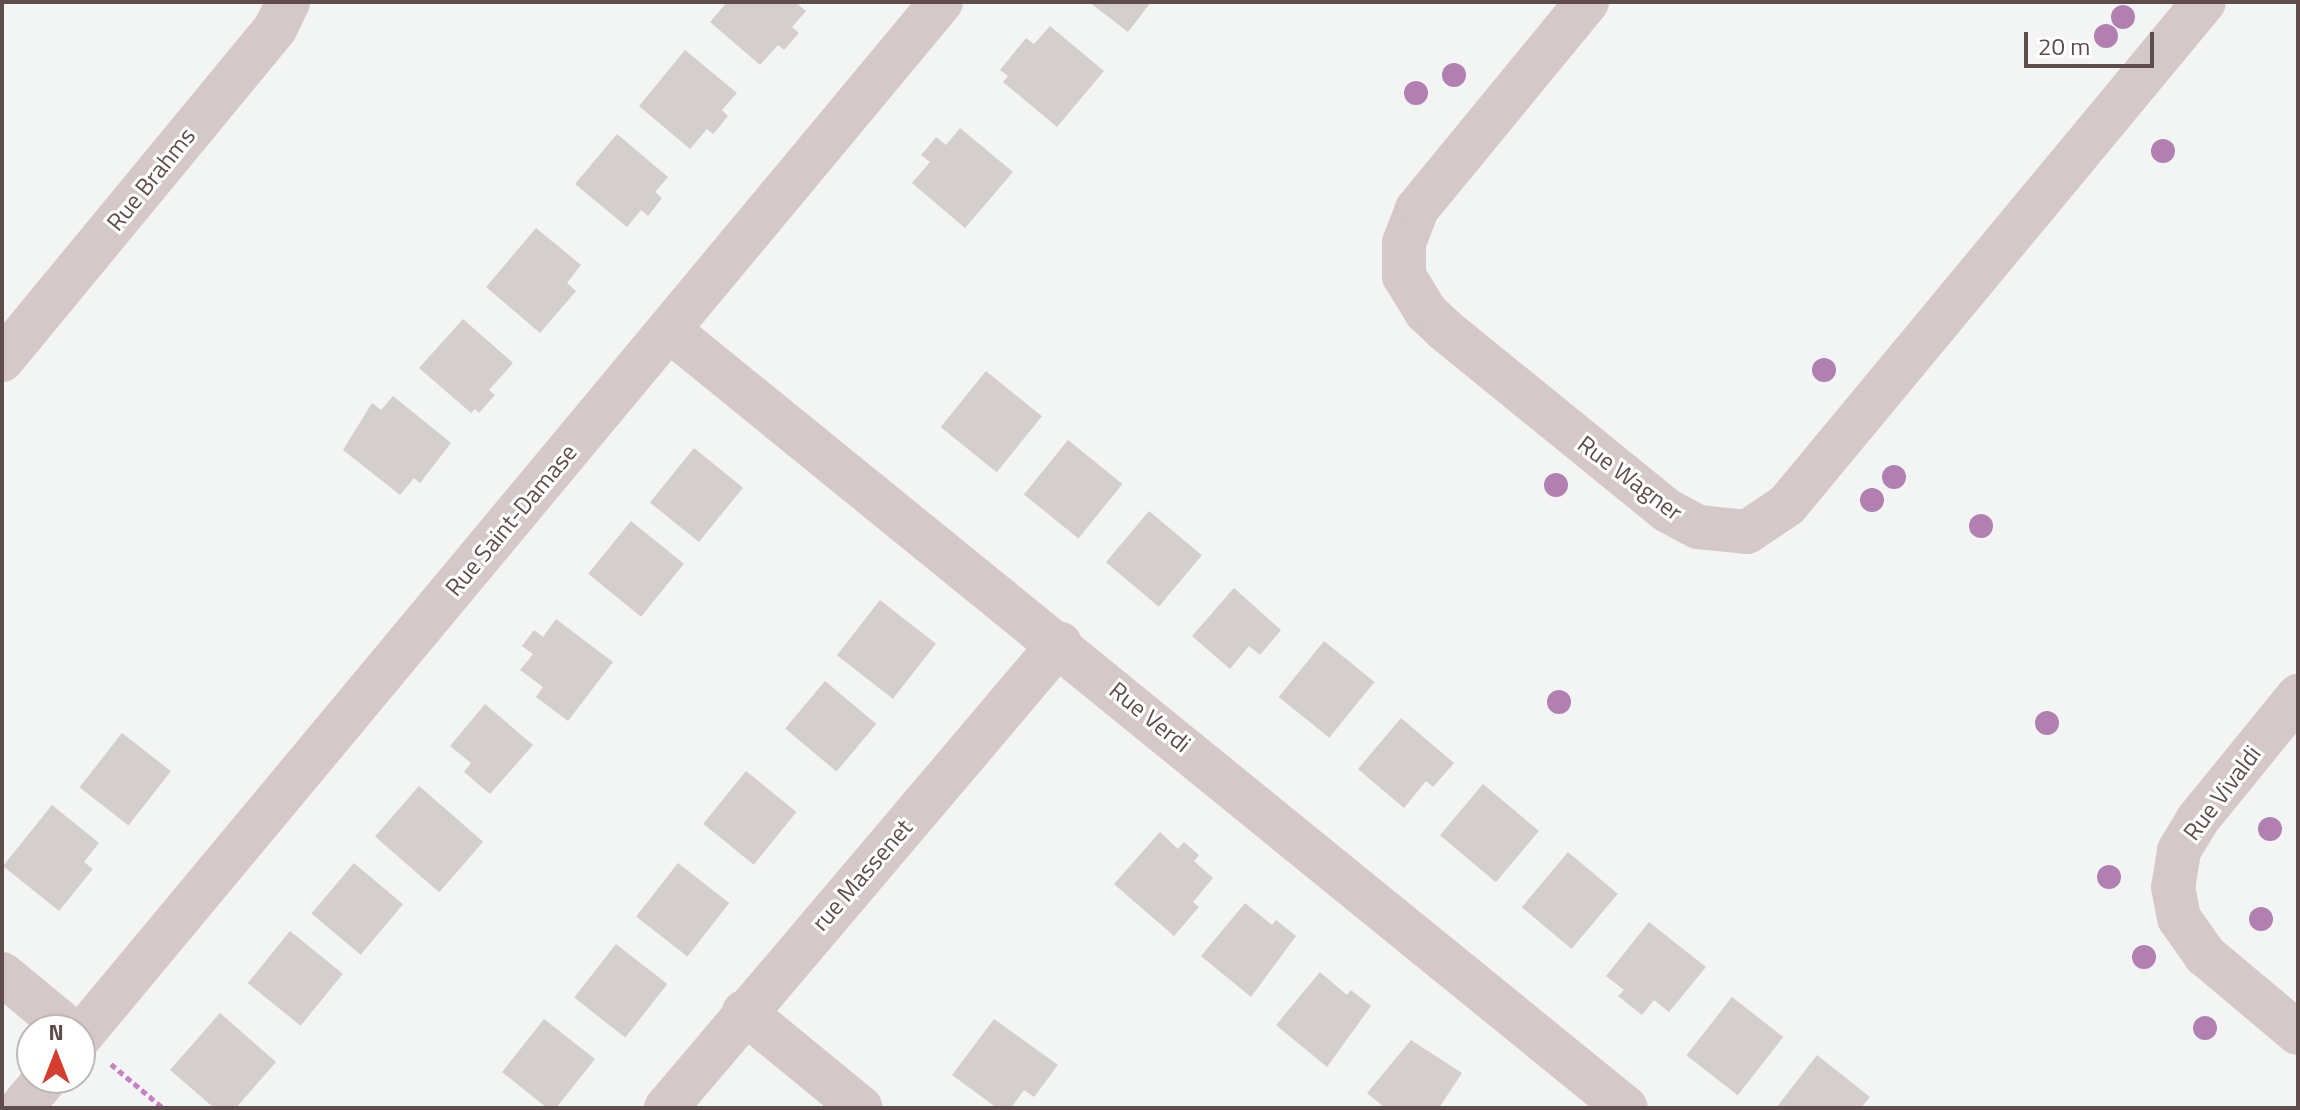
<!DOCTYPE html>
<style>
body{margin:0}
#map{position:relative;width:2300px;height:1110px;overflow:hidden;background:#f3f5f4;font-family:"Titillium Web",sans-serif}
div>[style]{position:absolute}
.building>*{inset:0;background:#d4cecd;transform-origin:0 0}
.path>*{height:5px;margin-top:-2.5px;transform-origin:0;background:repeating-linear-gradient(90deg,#c881c5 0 6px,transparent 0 10px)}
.minor>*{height:44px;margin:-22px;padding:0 22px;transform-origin:22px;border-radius:22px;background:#d5c8c8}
.tertiary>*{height:44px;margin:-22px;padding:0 22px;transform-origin:22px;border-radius:22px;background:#d5c8c8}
.trees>*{width:24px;height:24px;margin:-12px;border-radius:50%;background:#b180b0}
span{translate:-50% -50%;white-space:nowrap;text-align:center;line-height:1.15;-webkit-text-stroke:6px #fff;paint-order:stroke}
.street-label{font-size:24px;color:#5f4c4c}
.frame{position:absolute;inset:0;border:4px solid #5f4c4c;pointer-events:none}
.north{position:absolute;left:16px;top:1014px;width:80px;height:80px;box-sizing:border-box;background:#fff;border:2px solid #bfb7b7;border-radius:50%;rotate:0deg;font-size:22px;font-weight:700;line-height:32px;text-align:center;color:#5f4c4c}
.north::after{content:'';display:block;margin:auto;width:28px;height:36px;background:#d53e2c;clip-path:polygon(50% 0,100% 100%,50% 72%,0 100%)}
.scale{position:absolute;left:2024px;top:32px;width:130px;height:36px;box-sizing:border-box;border:4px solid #5f4c4c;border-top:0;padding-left:10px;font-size:24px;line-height:28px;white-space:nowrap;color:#5f4c4c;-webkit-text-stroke:6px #fff;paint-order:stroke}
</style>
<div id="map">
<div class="building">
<div style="clip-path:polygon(727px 2px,795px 2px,806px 11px,792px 27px,799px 33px,784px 50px,778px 45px,760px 65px,710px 22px)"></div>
<div style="clip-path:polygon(1089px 2px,1151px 2px,1128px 32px)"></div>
<div style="clip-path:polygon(1050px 26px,1104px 71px,1057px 127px,1003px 82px,1008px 76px,1000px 70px,1026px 38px,1034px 44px)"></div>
<div style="clip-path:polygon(685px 50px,737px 93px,722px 110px,728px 116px,720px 126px,713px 134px,707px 129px,690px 149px,639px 106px)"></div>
<div style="clip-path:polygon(960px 128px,1013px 172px,965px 228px,912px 183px,930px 162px,921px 155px,928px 147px,936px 137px,946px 145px)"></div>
<div style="clip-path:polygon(617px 134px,668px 177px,655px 192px,662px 198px,648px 216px,641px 210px,627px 227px,575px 184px)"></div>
<div style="clip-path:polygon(536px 228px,581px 265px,567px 283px,576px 291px,540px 333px,486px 287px)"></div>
<div style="clip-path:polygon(463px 319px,513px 363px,489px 390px,495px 395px,479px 413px,475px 409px,471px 413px,419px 368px)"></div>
<div style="left:986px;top:371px;width:72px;height:72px;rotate:39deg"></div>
<div style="clip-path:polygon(393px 396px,451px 443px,420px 483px,414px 478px,400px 495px,343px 450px,372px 403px,381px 410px)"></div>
<div style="left:1068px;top:440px;width:70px;height:70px;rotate:39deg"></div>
<div style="left:694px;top:448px;width:63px;height:70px;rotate:39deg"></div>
<div style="left:1149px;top:511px;width:69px;height:67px;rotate:40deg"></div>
<div style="left:631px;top:521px;width:68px;height:68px;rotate:39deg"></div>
<div style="clip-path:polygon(1234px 588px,1281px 630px,1260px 655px,1249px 646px,1230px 669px,1192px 636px)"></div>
<div style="left:880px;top:600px;width:71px;height:70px;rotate:38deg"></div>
<div style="clip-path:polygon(556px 619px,613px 662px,568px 721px,536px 697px,543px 687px,520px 670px,533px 654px,522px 646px,534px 630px,543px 637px)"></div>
<div style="left:1324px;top:641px;width:65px;height:72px;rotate:39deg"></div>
<div style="left:825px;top:681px;width:67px;height:62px;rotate:40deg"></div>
<div style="clip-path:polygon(485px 704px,533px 745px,490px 794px,464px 772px,471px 763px,450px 746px)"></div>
<div style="clip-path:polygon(1401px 718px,1454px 763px,1433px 787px,1426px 781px,1404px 808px,1358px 769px)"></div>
<div style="left:122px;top:733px;width:62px;height:69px;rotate:38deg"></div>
<div style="left:746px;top:771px;width:65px;height:68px;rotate:39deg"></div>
<div style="left:1483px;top:784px;width:73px;height:67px;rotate:40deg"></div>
<div style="left:419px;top:786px;width:85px;height:67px;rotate:41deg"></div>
<div style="clip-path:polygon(52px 805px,99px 843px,84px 862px,93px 869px,59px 911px,3px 866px)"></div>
<div style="clip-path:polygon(1160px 832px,1178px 849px,1184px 842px,1199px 855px,1194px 861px,1213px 878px,1193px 902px,1199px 907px,1174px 936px,1114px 884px)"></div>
<div style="left:1568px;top:852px;width:65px;height:72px;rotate:40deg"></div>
<div style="left:354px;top:863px;width:64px;height:66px;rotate:40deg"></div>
<div style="left:678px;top:863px;width:65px;height:68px;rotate:38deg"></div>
<div style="clip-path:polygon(1245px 903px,1272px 925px,1276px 920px,1296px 936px,1251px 997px,1201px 956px)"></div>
<div style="clip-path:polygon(1649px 922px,1706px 967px,1669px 1012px,1654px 1000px,1642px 1015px,1618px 996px,1624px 990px,1606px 976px)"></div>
<div style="left:290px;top:931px;width:68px;height:67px;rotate:39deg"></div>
<div style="left:616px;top:944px;width:65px;height:68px;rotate:38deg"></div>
<div style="clip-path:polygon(1320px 972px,1347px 995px,1351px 990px,1371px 1006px,1327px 1067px,1276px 1025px)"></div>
<div style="left:1732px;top:997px;width:65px;height:74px;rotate:38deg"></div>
<div style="clip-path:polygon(220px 1013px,276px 1062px,236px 1108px,214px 1108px,170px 1070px)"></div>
<div style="clip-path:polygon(544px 1019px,595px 1059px,556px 1108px,547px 1108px,502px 1072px)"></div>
<div style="clip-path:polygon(994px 1019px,1058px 1065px,1034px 1097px,1024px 1090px,1011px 1108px,997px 1108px,952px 1075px)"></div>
<div style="clip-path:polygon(1411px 1040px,1462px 1073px,1439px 1108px,1385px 1108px,1367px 1093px)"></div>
<div style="clip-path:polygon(1817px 1055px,1870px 1097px,1861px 1108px,1776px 1108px)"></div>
</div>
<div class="path">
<div style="left:111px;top:1064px;width:68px;rotate:40.2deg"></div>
</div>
<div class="minor">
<div style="left:1587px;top:2px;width:268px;rotate:129.4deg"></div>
<div style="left:1417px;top:209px;width:36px;rotate:111deg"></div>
<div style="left:1404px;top:243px;width:33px;rotate:90deg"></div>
<div style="left:1404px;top:276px;width:42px;rotate:58.6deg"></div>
<div style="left:1426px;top:312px;width:26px;rotate:43deg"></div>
<div style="left:1445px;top:330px;width:287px;rotate:39.1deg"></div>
<div style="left:1668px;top:511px;width:34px;rotate:28deg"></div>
<div style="left:1698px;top:527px;width:49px;rotate:5.8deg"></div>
<div style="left:1747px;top:532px;width:48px;rotate:-34deg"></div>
<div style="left:1787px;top:505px;width:653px;rotate:-50.34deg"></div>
<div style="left:669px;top:330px;width:1233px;rotate:39.11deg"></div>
<div style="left:2px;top:360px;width:429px;rotate:-50.5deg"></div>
<div style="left:275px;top:29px;width:30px;rotate:-64deg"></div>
<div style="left:2298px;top:696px;width:159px;rotate:129.1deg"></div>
<div style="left:2198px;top:819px;width:37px;rotate:121deg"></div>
<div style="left:2179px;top:851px;width:36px;rotate:99deg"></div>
<div style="left:2173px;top:887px;width:32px;rotate:79deg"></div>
<div style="left:2179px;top:918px;width:45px;rotate:54.9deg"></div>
<div style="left:2205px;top:955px;width:121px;rotate:40deg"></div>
<div style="left:2px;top:974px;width:88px;rotate:39.5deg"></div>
<div style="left:744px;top:1012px;width:151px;rotate:39.4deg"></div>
<div style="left:666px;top:1108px;width:609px;rotate:-49.72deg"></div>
</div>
<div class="tertiary">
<div style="left:80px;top:1037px;width:1346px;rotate:-50.24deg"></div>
<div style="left:21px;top:1108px;width:39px;rotate:-50deg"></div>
</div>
<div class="trees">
<div style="left:2123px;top:17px"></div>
<div style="left:2106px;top:36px"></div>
<div style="left:1454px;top:75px"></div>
<div style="left:1416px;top:93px"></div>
<div style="left:2163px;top:151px"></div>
<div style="left:1824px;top:370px"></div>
<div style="left:1894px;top:477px"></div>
<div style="left:1556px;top:485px"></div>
<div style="left:1872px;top:500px"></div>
<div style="left:1981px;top:526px"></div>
<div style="left:1559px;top:702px"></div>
<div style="left:2047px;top:723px"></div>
<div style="left:2270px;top:829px"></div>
<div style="left:2109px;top:877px"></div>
<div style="left:2261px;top:919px"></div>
<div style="left:2144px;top:957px"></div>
<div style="left:2205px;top:1028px"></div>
</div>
<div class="street-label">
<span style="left:151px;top:179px;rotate:-51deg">Rue Brahms</span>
<span style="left:1630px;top:478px;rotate:37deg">Rue Wagner</span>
<span style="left:511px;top:520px;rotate:-50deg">Rue Saint-Damase</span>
<span style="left:1150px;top:717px;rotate:39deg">Rue Verdi</span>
<span style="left:2222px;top:793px;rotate:-53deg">Rue Vivaldi</span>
<span style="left:862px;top:875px;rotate:-49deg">rue Massenet</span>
</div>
<div class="frame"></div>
<div class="north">N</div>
<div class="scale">20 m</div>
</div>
